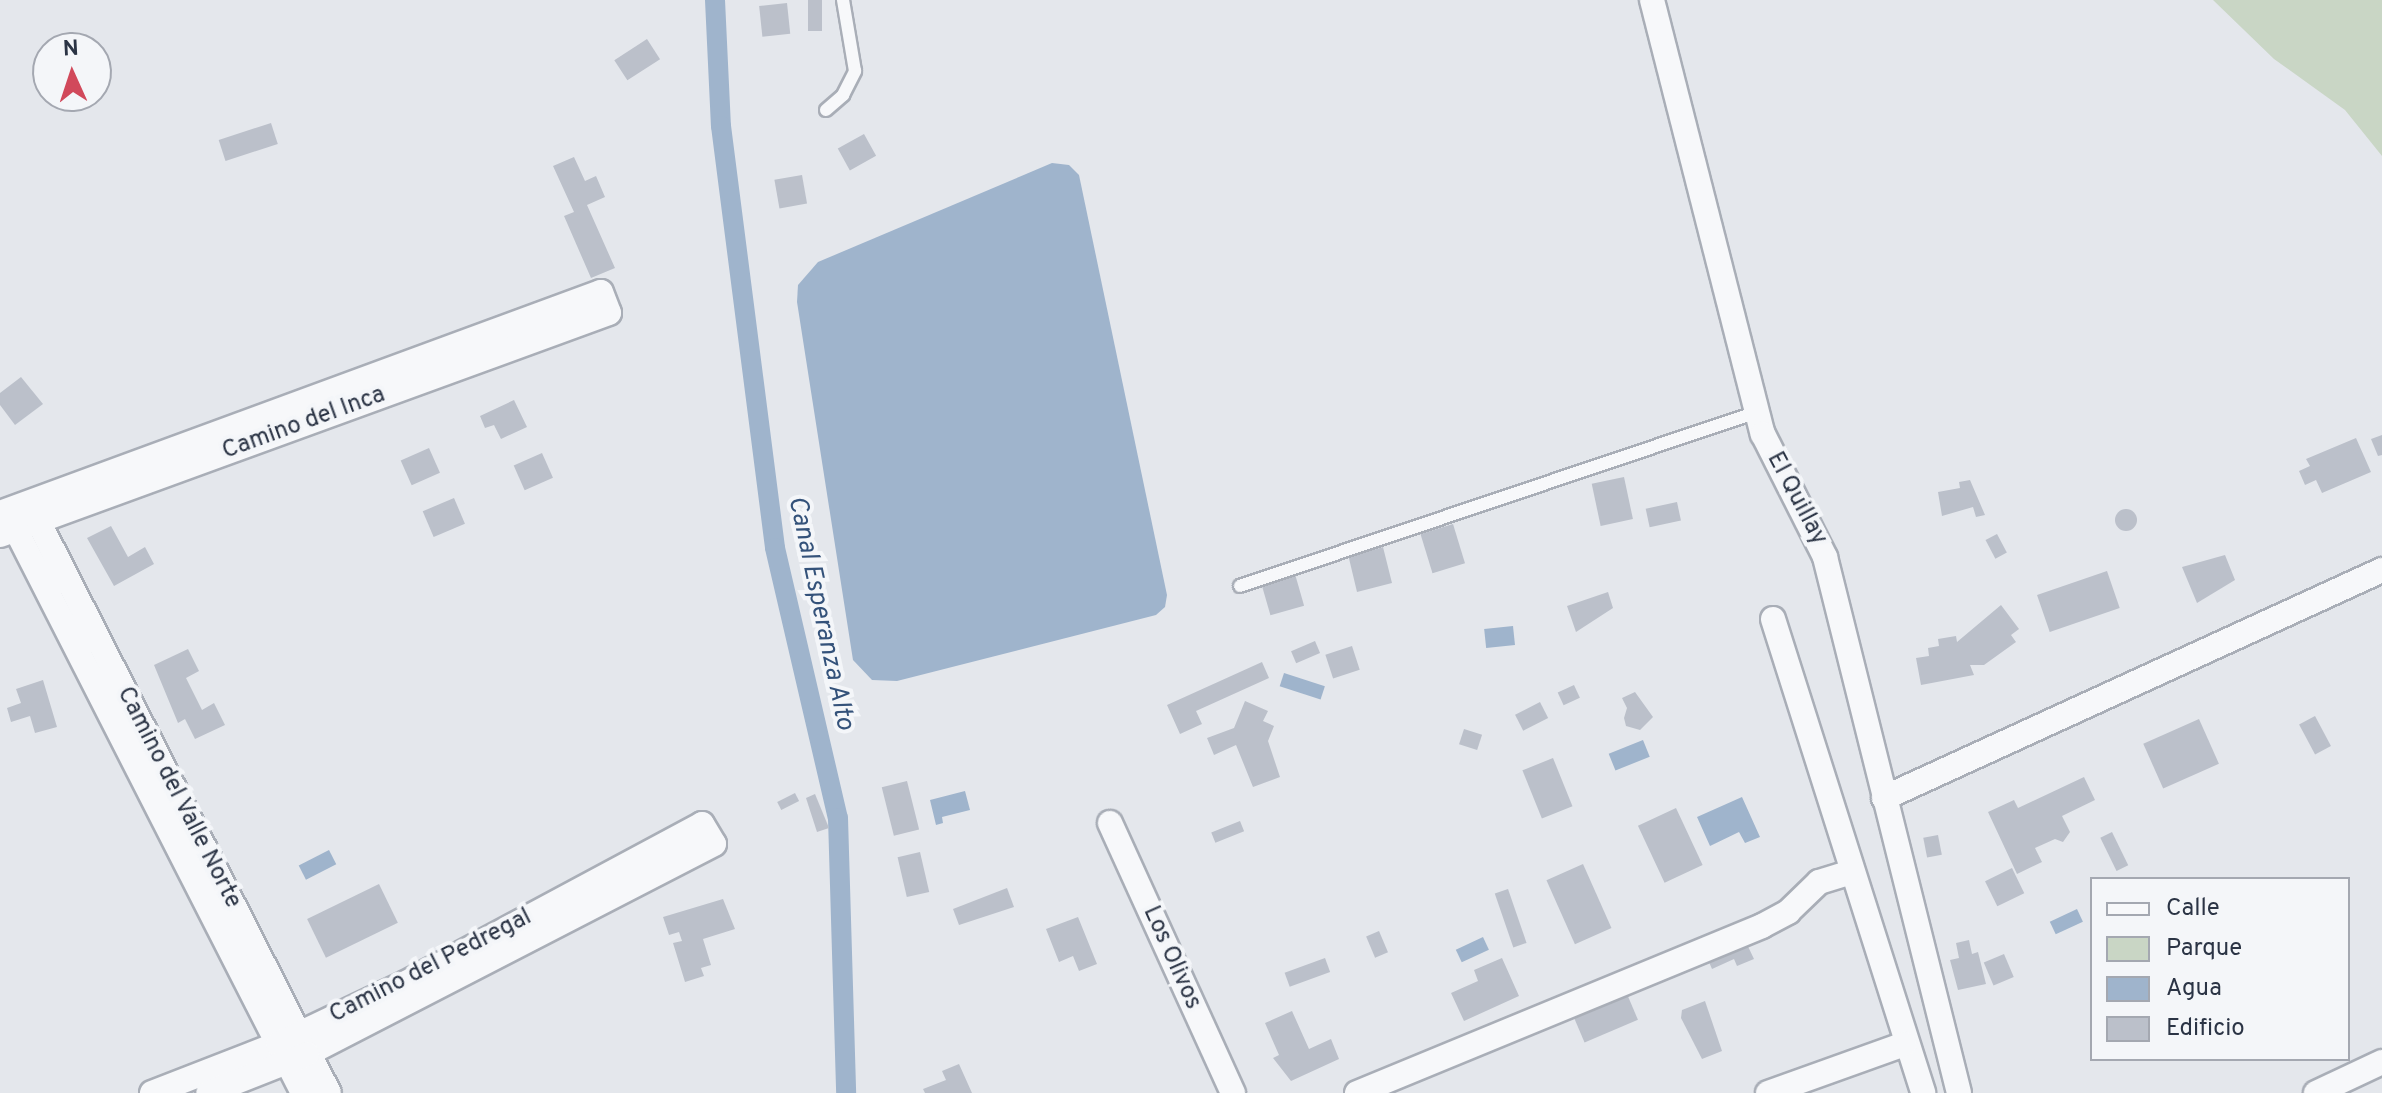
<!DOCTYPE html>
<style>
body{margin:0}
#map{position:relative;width:2382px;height:1093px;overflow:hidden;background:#e4e7ec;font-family:Overpass,sans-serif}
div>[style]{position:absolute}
.green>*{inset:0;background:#c9d6c5}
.water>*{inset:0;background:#9fb4cc;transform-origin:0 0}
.canal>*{height:20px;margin:-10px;padding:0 10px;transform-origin:10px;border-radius:10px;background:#9fb4cc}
.building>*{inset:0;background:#bbc0ca;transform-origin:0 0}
.round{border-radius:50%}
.roads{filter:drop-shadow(2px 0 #a9aeb7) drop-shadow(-2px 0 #a9aeb7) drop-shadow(0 2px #a9aeb7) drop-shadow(0 -2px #a9aeb7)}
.lane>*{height:12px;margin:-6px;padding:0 6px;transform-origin:6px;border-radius:6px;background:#f7f8fa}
.street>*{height:24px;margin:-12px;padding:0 12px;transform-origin:12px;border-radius:12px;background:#f7f8fa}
span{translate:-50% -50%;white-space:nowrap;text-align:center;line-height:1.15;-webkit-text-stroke:8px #f4f6f9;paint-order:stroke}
.street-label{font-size:24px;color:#2b3445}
.water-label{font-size:26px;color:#34527a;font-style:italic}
.legend{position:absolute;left:2090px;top:877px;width:260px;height:184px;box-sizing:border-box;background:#f4f6f9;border:2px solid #a4a8b1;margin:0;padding:10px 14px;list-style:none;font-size:24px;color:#2b3445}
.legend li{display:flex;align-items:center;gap:16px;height:40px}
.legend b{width:40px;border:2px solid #a4a8b1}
.north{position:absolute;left:32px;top:32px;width:80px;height:80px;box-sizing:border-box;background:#f4f6f9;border:2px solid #a4a8b1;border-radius:50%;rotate:357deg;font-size:22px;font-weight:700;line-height:32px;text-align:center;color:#2b3445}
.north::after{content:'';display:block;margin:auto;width:28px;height:36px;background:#d1495b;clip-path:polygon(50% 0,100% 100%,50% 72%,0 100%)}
</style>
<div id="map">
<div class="green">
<div style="clip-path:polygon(2213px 0,2382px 0,2382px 156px,2345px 110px,2274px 59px)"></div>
</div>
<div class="water">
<div style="clip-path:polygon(1052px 163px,1069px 165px,1079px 175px,1167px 595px,1165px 607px,1156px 615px,897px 681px,872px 680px,853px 660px,797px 302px,798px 285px,818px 262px)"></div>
<div style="left:1513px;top:626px;width:19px;height:29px;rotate:84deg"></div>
<div style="left:1284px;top:673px;width:43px;height:14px;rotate:18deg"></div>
<div style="left:1643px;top:740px;width:18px;height:37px;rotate:68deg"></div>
<div style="clip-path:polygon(965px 791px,970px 810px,942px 817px,943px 823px,936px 825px,930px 800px)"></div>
<div style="clip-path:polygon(1742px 797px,1760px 837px,1745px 843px,1739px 832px,1710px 846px,1697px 817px)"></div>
<div style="left:329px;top:850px;width:16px;height:34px;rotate:63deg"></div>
<div style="left:2077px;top:909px;width:14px;height:30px;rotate:65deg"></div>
<div style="left:1483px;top:937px;width:14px;height:30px;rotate:65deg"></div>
</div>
<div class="canal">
<div style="left:715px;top:0;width:126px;rotate:87.3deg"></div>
<div style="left:721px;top:126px;width:425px;rotate:82.7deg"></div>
<div style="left:775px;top:548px;width:277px;rotate:76.9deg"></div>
<div style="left:838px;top:818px;width:275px;rotate:88.3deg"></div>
</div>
<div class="building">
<div style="left:808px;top:0;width:14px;height:31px"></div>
<div style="left:787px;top:3px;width:31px;height:28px;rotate:84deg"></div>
<div style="left:647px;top:39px;width:24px;height:39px;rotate:57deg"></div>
<div style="left:271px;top:123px;width:22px;height:55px;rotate:72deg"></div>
<div style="left:864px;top:134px;width:25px;height:30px;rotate:61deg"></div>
<div style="clip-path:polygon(574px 157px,585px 181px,596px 176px,605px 197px,587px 205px,615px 268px,591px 278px,564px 216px,574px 212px,553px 166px)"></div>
<div style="left:802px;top:175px;width:29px;height:28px;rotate:80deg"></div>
<div style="clip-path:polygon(21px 377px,43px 404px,15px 425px,0 405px,0 393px)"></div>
<div style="clip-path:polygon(514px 400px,527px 427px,501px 439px,494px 425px,485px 428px,480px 416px)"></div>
<div style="clip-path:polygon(2382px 435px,2382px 455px,2378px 456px,2371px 439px)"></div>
<div style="clip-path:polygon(2356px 438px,2371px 472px,2322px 493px,2316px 480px,2305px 485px,2299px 471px,2310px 466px,2306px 459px)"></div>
<div style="left:429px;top:448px;width:27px;height:31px;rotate:66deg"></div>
<div style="left:542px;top:453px;width:27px;height:31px;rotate:66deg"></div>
<div style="left:1624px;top:477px;width:43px;height:33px;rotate:78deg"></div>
<div style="clip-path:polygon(1970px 480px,1985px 515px,1976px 517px,1973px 507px,1942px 516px,1938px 492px,1960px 488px,1959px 482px)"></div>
<div style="left:454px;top:498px;width:28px;height:34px;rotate:67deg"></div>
<div style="left:1677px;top:502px;width:19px;height:32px;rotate:78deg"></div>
<div class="round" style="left:2115px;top:509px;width:22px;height:22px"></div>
<div style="left:1453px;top:524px;width:41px;height:34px;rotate:73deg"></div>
<div style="clip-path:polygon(111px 526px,128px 557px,145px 547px,154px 564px,114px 586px,87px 538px)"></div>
<div style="left:1997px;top:534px;width:21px;height:13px;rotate:62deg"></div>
<div style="clip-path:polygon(1372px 544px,1373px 550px,1383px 547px,1392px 583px,1357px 592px,1347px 550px)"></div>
<div style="clip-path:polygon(2225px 555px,2235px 580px,2197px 603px,2182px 567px)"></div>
<div style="left:2107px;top:571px;width:39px;height:74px;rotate:71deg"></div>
<div style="left:1295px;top:574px;width:33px;height:35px;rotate:74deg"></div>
<div style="clip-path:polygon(1608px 592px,1613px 608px,1576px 632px,1567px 606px)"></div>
<div style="clip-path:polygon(2001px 605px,2019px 629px,2011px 635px,2016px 642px,1984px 665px,1970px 665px,1974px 675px,1921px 685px,1916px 658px,1929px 656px,1928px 648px,1939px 646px,1938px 639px,1956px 636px,1957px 642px)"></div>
<div style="left:1315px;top:641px;width:13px;height:26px;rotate:67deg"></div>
<div style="left:1352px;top:646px;width:25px;height:28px;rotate:72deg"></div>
<div style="clip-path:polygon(188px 649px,199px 671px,186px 678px,202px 710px,214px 703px,225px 725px,195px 739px,185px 719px,178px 723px,154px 665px)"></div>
<div style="clip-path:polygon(1262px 662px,1269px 678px,1196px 711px,1202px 724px,1180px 734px,1167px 705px)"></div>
<div style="clip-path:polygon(43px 680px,57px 727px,35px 733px,30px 716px,11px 722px,7px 708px,21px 703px,16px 689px)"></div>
<div style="left:1574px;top:685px;width:14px;height:18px;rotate:65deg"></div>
<div style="clip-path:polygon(1635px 692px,1653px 717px,1640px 730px,1626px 726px,1624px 718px,1627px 708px,1622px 698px)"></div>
<div style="clip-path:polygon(1245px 701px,1268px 711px,1263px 721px,1274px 726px,1268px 741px,1280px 777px,1253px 787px,1236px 745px,1214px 755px,1207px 738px,1234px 728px)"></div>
<div style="left:1540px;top:702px;width:18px;height:28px;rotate:63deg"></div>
<div style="left:2315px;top:716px;width:34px;height:18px;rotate:62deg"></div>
<div style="left:2199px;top:719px;width:49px;height:61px;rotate:66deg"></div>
<div style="left:1464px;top:729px;width:19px;height:16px;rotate:18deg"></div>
<div style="left:1553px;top:758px;width:52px;height:33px;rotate:68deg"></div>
<div style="clip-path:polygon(2084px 777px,2095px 800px,2062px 816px,2070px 832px,2063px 842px,2055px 839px,2035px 848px,2042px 862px,2017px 874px,1988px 812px,2014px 800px,2018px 808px)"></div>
<div style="left:907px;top:781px;width:50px;height:26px;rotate:76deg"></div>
<div style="left:795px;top:793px;width:9px;height:20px;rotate:63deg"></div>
<div style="clip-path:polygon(815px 794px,829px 828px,817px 832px,806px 798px)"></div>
<div style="left:1676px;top:808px;width:63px;height:42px;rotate:65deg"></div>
<div style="left:1240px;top:821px;width:11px;height:31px;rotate:68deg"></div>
<div style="left:2112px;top:832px;width:37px;height:13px;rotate:64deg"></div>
<div style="left:1938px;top:835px;width:20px;height:15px;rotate:79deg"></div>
<div style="left:920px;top:852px;width:41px;height:23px;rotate:77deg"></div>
<div style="left:1583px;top:864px;width:70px;height:40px;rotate:66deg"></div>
<div style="left:2012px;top:868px;width:28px;height:30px;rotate:64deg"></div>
<div style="left:379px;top:884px;width:43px;height:80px;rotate:64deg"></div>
<div style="clip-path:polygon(1007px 888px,1014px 907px,959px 925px,953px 909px)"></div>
<div style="left:1508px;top:889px;width:57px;height:14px;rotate:71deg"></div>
<div style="clip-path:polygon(723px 899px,735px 929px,703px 939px,711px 965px,701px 968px,704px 976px,685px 982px,673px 943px,682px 941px,679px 932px,669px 935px,663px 917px)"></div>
<div style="clip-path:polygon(1078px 917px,1097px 964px,1079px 971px,1073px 956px,1059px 962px,1046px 929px)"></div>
<div style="left:1379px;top:931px;width:23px;height:14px;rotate:67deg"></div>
<div style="clip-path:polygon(1744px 938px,1754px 959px,1737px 966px,1734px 959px,1712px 969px,1706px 955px)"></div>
<div style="clip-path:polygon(1969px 940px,1972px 954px,1978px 952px,1986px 984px,1958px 990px,1950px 960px,1959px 958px,1956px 943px)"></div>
<div style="left:2004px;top:954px;width:25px;height:22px;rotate:67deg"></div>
<div style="left:1325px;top:958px;width:15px;height:43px;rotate:70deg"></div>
<div style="clip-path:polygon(1502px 958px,1519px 996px,1464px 1021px,1451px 993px,1478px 981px,1474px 970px)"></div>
<div style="left:1627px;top:994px;width:28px;height:58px;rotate:67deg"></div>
<div style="clip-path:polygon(1705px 1001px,1722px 1051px,1702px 1059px,1681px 1018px,1682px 1010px)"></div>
<div style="clip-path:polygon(1292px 1011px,1309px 1049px,1331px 1039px,1339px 1059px,1291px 1081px,1273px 1058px,1279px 1055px,1265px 1023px)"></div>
<div style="clip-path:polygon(959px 1064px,972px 1093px,925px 1093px,923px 1089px,946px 1080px,942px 1071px)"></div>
</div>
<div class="roads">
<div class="lane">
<div style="left:826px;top:110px;width:23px;rotate:-41deg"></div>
<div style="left:843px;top:95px;width:27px;rotate:-63deg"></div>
<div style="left:855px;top:71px;width:72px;rotate:-99.6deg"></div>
<div style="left:1240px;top:586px;width:545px;rotate:-18.6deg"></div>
</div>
<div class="street">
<div style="left:1652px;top:0;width:448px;rotate:75.7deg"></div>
<div style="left:1763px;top:434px;width:138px;rotate:63.2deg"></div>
<div style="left:1825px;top:557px;width:552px;rotate:75.96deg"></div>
<div style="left:31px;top:507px;width:657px;rotate:63.05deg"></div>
<div style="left:0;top:513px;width:640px;rotate:-20.19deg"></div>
<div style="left:601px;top:292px;width:22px;rotate:69deg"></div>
<div style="left:609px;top:313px;width:648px;rotate:159.97deg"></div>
<div style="left:9px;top:516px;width:648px;rotate:63deg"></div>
<div style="left:1773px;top:619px;width:497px;rotate:72.4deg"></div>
<div style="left:1884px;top:798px;width:548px;rotate:-24.6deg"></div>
<div style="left:1110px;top:823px;width:297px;rotate:65.5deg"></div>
<div style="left:152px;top:1093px;width:135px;rotate:-21.3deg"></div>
<div style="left:278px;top:1044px;width:140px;rotate:-25.5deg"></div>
<div style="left:404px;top:984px;width:338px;rotate:-28.2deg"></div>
<div style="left:702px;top:824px;width:23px;rotate:59deg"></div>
<div style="left:714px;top:844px;width:458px;rotate:152.7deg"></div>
<div style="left:307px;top:1054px;width:106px;rotate:158.5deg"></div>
<div style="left:1357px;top:1093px;width:438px;rotate:-22.4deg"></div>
<div style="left:1762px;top:926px;width:30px;rotate:-28deg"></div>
<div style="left:1788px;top:912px;width:43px;rotate:-44.1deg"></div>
<div style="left:1819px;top:882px;width:34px;rotate:-17deg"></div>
<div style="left:1768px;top:1093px;width:145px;rotate:-19.7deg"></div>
<div style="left:2316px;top:1093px;width:73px;rotate:-25.2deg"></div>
</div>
</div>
<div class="street-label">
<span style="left:304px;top:424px;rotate:-20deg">Camino del Inca</span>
<span style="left:1796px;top:499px;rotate:62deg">El Quillay</span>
<span style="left:178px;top:798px;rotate:63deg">Camino del Valle Norte</span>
<span style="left:1171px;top:958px;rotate:66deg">Los Olivos</span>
<span style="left:431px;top:967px;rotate:-27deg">Camino del Pedregal</span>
</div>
<div class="water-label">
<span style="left:820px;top:613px;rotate:78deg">Canal Esperanza Alto</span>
</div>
<ul class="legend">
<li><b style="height:10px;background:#f7f8fa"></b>Calle</li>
<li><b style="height:22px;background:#c9d6c5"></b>Parque</li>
<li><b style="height:22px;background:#9fb4cc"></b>Agua</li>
<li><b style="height:22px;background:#bbc0ca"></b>Edificio</li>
</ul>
<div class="north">N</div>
</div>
